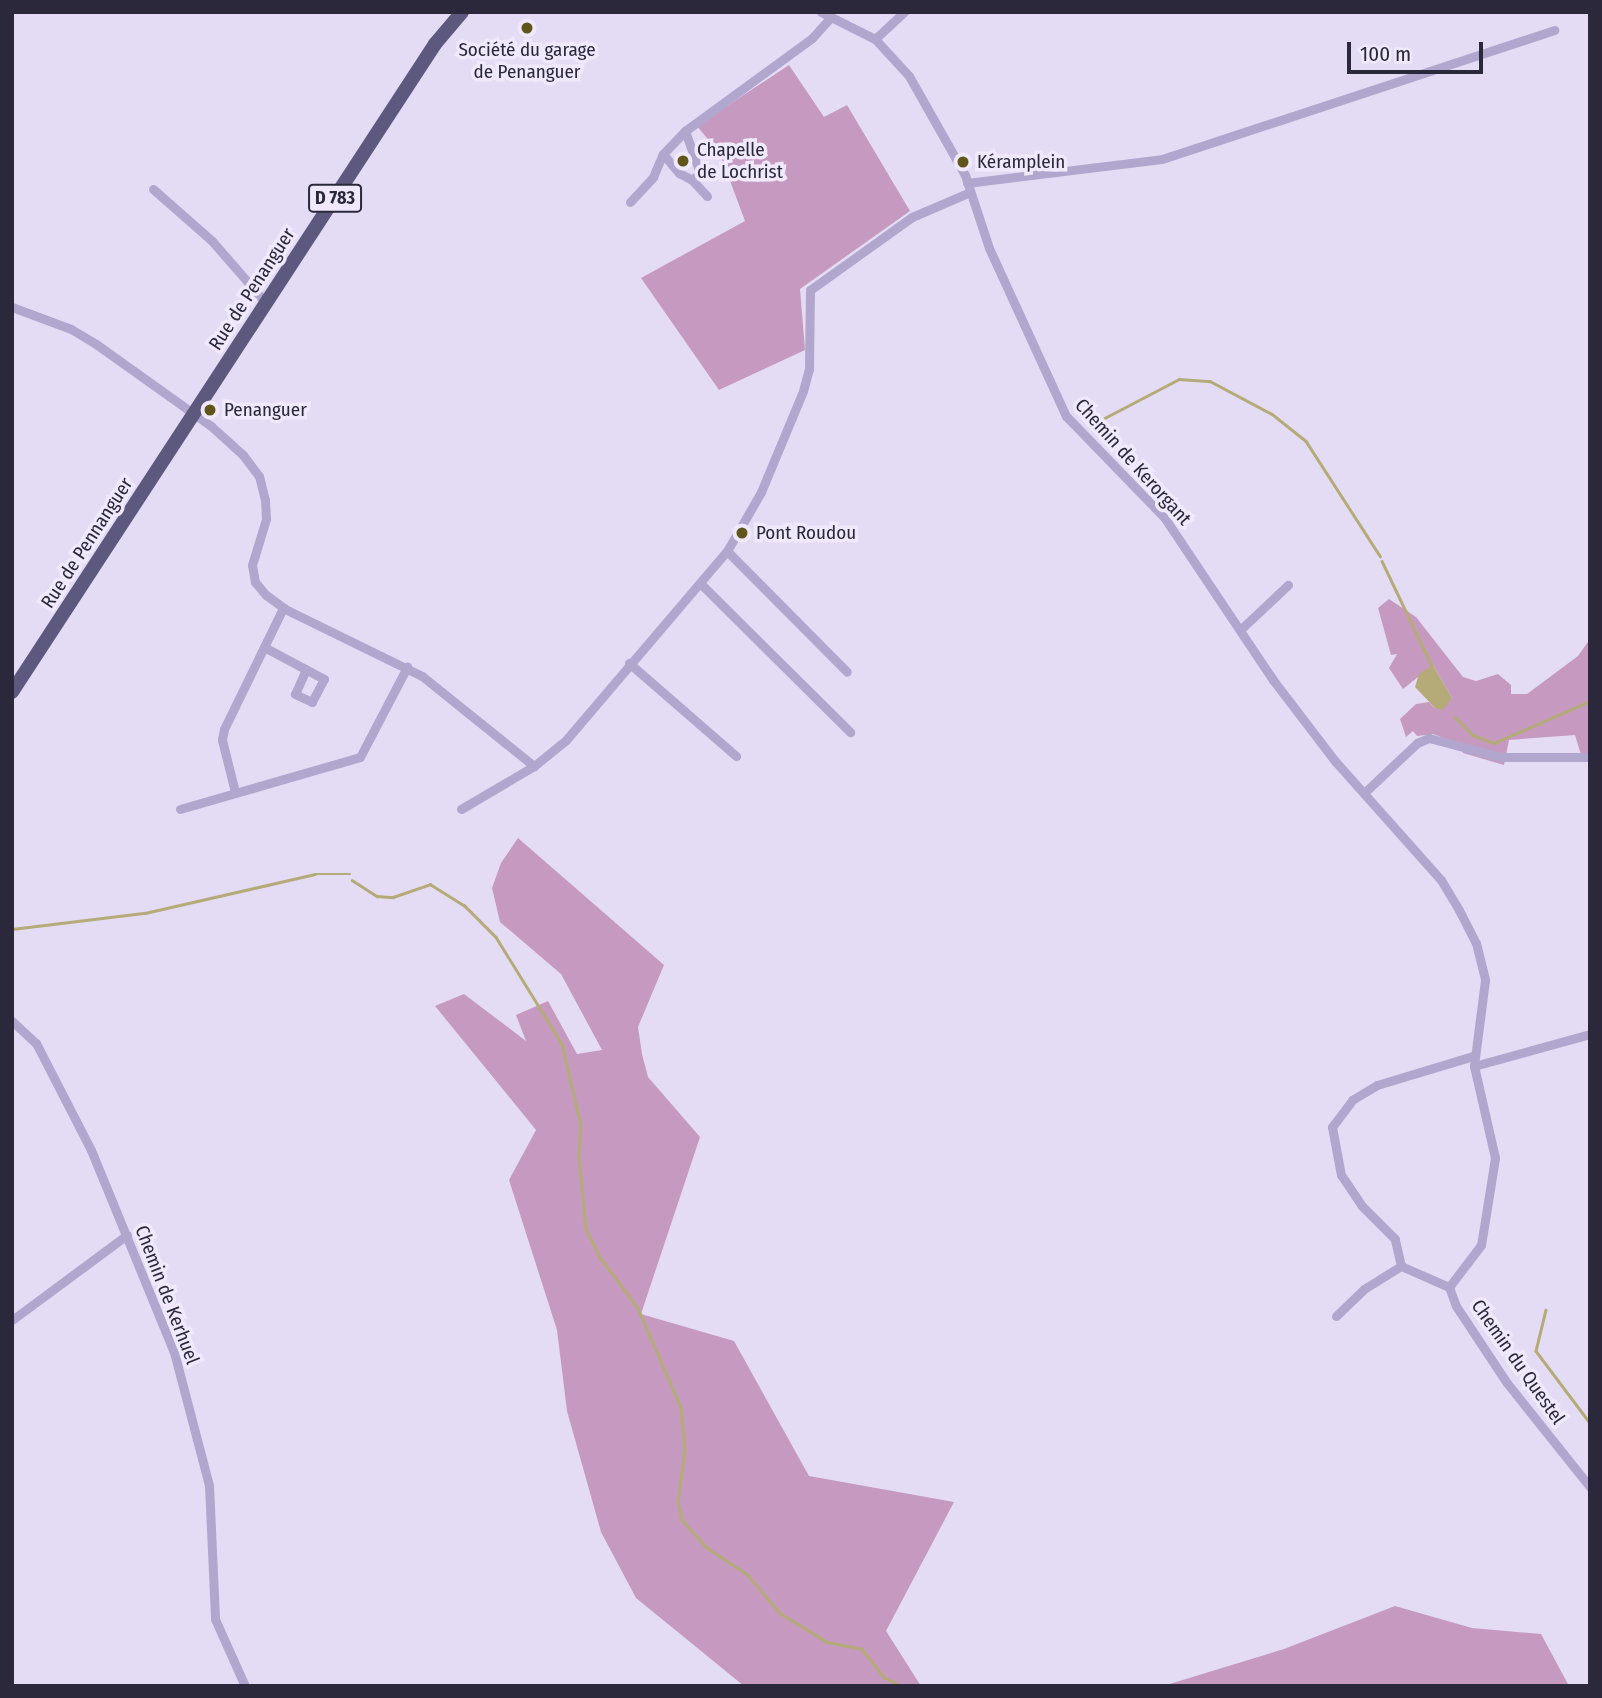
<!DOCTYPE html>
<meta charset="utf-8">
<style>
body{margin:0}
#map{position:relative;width:1602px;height:1698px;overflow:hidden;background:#e4dcf5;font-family:"Fira Sans Condensed",sans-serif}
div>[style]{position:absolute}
.green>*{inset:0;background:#c69ac0}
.water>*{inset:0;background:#b5ab78}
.stream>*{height:2.5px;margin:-1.25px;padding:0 1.25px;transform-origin:1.25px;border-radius:1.25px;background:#b5ab78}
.minor>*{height:9px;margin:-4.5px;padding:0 4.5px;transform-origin:4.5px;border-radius:4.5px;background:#b1a7ce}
.primary>*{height:14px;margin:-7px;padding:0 7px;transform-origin:7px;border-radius:7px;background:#5d587d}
.dots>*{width:19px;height:19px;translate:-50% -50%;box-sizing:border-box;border:4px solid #f0e9fc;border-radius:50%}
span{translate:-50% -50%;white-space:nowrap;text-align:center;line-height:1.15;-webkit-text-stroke:7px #f0e9fc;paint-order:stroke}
.shield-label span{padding:2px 5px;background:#f0e9fc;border:2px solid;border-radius:5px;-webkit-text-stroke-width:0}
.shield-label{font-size:18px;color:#2a283a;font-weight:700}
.poi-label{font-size:19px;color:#2a283a}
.left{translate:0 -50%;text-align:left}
.street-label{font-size:19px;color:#2a283a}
.frame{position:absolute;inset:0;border:14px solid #2a283a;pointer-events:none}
.scale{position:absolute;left:1347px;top:42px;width:136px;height:32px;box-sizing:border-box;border:4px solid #2a283a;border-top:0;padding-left:9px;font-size:21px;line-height:24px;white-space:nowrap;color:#2a283a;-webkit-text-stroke:5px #f0e9fc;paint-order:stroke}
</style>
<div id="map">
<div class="green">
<div style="clip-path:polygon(789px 65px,824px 117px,847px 105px,910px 211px,800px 289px,805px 350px,719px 390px,641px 278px,745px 221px,720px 154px,697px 126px)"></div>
<div style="clip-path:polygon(1389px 599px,1416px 617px,1463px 677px,1476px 681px,1498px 674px,1511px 685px,1511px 694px,1527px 694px,1578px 656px,1590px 639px,1590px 757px,1582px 758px,1575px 735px,1509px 740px,1504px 765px,1463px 753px,1459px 744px,1433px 734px,1417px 736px,1413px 731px,1406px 737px,1400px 719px,1416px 704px,1429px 702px,1435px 708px,1452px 698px,1433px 665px,1403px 689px,1389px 668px,1397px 654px,1391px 655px,1378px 608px)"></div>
<div style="clip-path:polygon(518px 838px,664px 965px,638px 1027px,642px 1054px,648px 1077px,700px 1137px,641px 1314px,734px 1341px,809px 1476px,954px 1502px,886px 1631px,921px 1686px,744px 1686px,636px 1598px,601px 1532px,567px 1411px,557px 1330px,509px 1180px,536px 1130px,435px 1006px,464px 994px,526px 1041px,516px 1015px,548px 1001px,577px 1054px,602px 1050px,561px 974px,500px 922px,492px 888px,501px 863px)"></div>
<div style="clip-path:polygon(1395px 1606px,1472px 1628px,1541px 1634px,1569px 1686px,1163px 1686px,1284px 1649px)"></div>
</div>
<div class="water">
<div style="clip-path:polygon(1433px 665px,1452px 698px,1443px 710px,1435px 708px,1415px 687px,1419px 674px)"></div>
</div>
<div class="stream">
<div style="left:1095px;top:423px;width:95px;rotate:-27.6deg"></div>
<div style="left:1179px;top:379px;width:31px;rotate:4deg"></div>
<div style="left:1210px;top:381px;width:70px;rotate:28deg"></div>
<div style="left:1272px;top:414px;width:43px;rotate:38.5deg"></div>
<div style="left:1306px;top:441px;width:137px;rotate:57.2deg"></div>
<div style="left:1382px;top:561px;width:116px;rotate:64.5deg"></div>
<div style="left:1455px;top:717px;width:25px;rotate:45deg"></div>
<div style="left:1473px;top:735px;width:22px;rotate:21deg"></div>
<div style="left:1494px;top:743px;width:105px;rotate:-23.6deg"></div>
<div style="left:352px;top:880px;width:30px;rotate:33deg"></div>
<div style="left:377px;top:896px;width:16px;rotate:4deg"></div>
<div style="left:393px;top:897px;width:39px;rotate:-19deg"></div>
<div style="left:430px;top:884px;width:40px;rotate:32deg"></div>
<div style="left:464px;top:905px;width:45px;rotate:45deg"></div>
<div style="left:496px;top:937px;width:126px;rotate:58.3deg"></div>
<div style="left:562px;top:1044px;width:83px;rotate:76.8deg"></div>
<div style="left:581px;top:1125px;width:32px;rotate:94deg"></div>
<div style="left:579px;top:1157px;width:72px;rotate:84.4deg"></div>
<div style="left:586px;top:1229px;width:35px;rotate:63deg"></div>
<div style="left:602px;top:1260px;width:60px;rotate:53.1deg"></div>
<div style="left:638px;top:1308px;width:109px;rotate:66.7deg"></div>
<div style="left:681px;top:1408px;width:41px;rotate:84.4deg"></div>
<div style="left:685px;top:1449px;width:53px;rotate:97.5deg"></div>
<div style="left:678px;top:1502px;width:18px;rotate:77deg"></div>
<div style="left:682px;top:1520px;width:36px;rotate:48deg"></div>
<div style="left:706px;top:1547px;width:49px;rotate:33.4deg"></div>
<div style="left:747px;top:1574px;width:51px;rotate:49.8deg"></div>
<div style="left:780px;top:1613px;width:55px;rotate:31.7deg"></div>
<div style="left:827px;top:1642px;width:36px;rotate:11deg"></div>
<div style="left:862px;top:1649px;width:36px;rotate:52deg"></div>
<div style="left:884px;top:1677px;width:20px;rotate:27deg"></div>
<div style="left:12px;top:929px;width:134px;rotate:-6.9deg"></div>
<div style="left:145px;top:913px;width:174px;rotate:-12.9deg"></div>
<div style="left:315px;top:874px;width:35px"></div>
<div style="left:1546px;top:1310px;width:42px;rotate:103.7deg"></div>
<div style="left:1536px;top:1351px;width:90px;rotate:53.1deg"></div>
</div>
<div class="minor">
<div style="left:821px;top:12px;width:60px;rotate:26.6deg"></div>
<div style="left:875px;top:39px;width:50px;rotate:47.4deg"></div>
<div style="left:909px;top:76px;width:114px;rotate:60.5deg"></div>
<div style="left:965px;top:175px;width:77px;rotate:71.8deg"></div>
<div style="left:989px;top:248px;width:185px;rotate:65.4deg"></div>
<div style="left:1066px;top:416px;width:141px;rotate:45.9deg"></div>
<div style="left:1164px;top:517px;width:196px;rotate:56.2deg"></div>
<div style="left:1273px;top:680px;width:102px;rotate:52.6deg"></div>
<div style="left:1335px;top:761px;width:159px;rotate:48.3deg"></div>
<div style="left:1441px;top:880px;width:35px;rotate:59deg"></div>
<div style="left:1459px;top:910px;width:37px;rotate:63deg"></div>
<div style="left:1476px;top:943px;width:38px;rotate:76deg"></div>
<div style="left:1485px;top:980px;width:87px;rotate:97.3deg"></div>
<div style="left:1474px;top:1066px;width:94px;rotate:77.1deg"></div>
<div style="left:1495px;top:1158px;width:88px;rotate:99.1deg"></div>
<div style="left:1481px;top:1245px;width:53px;rotate:127.3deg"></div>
<div style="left:875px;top:39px;width:40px;rotate:-43deg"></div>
<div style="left:685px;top:131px;width:32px;rotate:134deg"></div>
<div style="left:663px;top:154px;width:25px;rotate:50deg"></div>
<div style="left:679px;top:173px;width:15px;rotate:28deg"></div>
<div style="left:692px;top:180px;width:11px;rotate:-41deg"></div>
<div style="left:700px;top:173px;width:45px;rotate:-109.7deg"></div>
<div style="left:685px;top:131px;width:157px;rotate:-36.2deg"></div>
<div style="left:812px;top:38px;width:25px;rotate:-48deg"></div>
<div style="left:692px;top:180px;width:22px;rotate:47deg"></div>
<div style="left:967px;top:183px;width:196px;rotate:-7deg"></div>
<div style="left:1162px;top:159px;width:413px;rotate:-18.2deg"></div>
<div style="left:153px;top:189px;width:79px;rotate:41.4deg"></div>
<div style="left:212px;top:241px;width:82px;rotate:48.9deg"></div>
<div style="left:630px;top:202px;width:34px;rotate:-47deg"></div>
<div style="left:653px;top:177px;width:25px;rotate:-67deg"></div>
<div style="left:12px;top:307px;width:63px;rotate:20.4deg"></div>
<div style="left:71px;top:329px;width:29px;rotate:31deg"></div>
<div style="left:96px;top:344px;width:141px;rotate:35.5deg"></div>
<div style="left:211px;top:426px;width:43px;rotate:42.2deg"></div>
<div style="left:243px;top:455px;width:26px;rotate:53deg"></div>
<div style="left:259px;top:476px;width:25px;rotate:76deg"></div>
<div style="left:265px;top:500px;width:19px;rotate:87deg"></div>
<div style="left:266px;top:519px;width:48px;rotate:106.9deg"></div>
<div style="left:252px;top:565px;width:17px;rotate:80deg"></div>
<div style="left:255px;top:582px;width:17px;rotate:50deg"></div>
<div style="left:266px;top:595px;width:24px;rotate:36deg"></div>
<div style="left:285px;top:609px;width:153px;rotate:26.1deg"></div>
<div style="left:422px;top:676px;width:144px;rotate:38.8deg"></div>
<div style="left:727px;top:551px;width:170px;rotate:45.2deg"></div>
<div style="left:702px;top:585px;width:209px;rotate:44.8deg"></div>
<div style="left:1240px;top:630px;width:66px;rotate:-43.2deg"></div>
<div style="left:264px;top:647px;width:68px;rotate:28.1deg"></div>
<div style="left:324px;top:679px;width:26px;rotate:118deg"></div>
<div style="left:312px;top:702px;width:19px;rotate:-155deg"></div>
<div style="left:295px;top:694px;width:27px;rotate:-66deg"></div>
<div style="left:629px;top:663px;width:142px;rotate:41deg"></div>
<div style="left:235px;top:792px;width:54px;rotate:-104deg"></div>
<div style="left:222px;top:740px;width:11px;rotate:-80deg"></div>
<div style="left:224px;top:729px;width:135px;rotate:-64deg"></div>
<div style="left:1364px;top:793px;width:73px;rotate:-43.3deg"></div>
<div style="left:1417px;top:743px;width:13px;rotate:-23deg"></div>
<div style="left:1429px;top:738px;width:74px;rotate:14.8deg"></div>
<div style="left:1501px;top:757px;width:89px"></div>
<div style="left:180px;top:809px;width:187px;rotate:-16.1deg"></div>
<div style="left:360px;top:757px;width:102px;rotate:-62.4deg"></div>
<div style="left:461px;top:809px;width:85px;rotate:-30.5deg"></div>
<div style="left:534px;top:766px;width:41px;rotate:-39.1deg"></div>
<div style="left:566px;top:740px;width:248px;rotate:-49.6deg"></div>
<div style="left:727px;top:551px;width:68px;rotate:-60deg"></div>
<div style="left:761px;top:492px;width:109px;rotate:-67.4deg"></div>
<div style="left:803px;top:391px;width:23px;rotate:-75deg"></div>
<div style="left:809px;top:369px;width:79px;rotate:-89.3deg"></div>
<div style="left:810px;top:290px;width:125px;rotate:-35.6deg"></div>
<div style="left:912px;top:217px;width:63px;rotate:-23.3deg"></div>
<div style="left:12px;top:1021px;width:33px;rotate:43deg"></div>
<div style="left:36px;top:1043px;width:120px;rotate:62.8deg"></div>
<div style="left:91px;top:1150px;width:218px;rotate:67.7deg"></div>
<div style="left:174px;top:1352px;width:138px;rotate:75.3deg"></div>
<div style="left:209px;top:1485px;width:134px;rotate:87.4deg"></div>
<div style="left:215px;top:1619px;width:73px;rotate:65.9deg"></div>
<div style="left:1474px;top:1066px;width:120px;rotate:-15.4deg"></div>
<div style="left:1401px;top:1266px;width:28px;rotate:-103deg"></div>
<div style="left:1395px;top:1239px;width:47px;rotate:-135deg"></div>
<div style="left:1362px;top:1206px;width:37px;rotate:-124deg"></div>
<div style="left:1341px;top:1175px;width:49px;rotate:-100.6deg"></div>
<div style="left:1332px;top:1127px;width:34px;rotate:-53deg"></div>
<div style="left:1352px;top:1100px;width:29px;rotate:-31deg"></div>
<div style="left:1377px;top:1085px;width:100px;rotate:-16.8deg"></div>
<div style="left:1401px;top:1266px;width:52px;rotate:23.6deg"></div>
<div style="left:1449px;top:1287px;width:20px;rotate:70deg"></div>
<div style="left:1456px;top:1306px;width:92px;rotate:56.5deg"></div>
<div style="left:1507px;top:1383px;width:133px;rotate:51.4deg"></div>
<div style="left:1336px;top:1316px;width:39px;rotate:-44deg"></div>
<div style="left:1364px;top:1289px;width:44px;rotate:-31.9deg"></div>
<div style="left:12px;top:1320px;width:143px;rotate:-36.5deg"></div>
</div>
<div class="primary">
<div style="left:12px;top:692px;width:774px;rotate:-56.86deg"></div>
<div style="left:435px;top:44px;width:42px;rotate:-49.8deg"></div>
</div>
<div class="dots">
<div style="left:527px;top:28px;background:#605619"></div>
<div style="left:683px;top:161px;background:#605619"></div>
<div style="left:963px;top:162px;background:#605619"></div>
<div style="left:210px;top:410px;background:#605619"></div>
<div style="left:742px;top:533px;background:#605619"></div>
</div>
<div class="shield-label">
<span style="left:335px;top:198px">D 783</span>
</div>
<div class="poi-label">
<span style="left:527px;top:61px">Société du garage<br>de Penanguer</span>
<span class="left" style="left:697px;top:161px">Chapelle<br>de Lochrist</span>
<span class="left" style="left:977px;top:162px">Kéramplein</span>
<span class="left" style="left:224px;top:410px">Penanguer</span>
<span class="left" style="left:756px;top:533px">Pont Roudou</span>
</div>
<div class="street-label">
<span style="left:252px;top:289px;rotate:-57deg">Rue de Penanguer</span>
<span style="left:1133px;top:462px;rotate:48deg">Chemin de Kerorgant</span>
<span style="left:87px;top:543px;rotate:-57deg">Rue de Pennanguer</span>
<span style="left:167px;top:1295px;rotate:69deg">Chemin de Kerhuel</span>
<span style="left:1518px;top:1362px;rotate:55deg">Chemin du Questel</span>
</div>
<div class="frame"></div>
<div class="scale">100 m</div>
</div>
